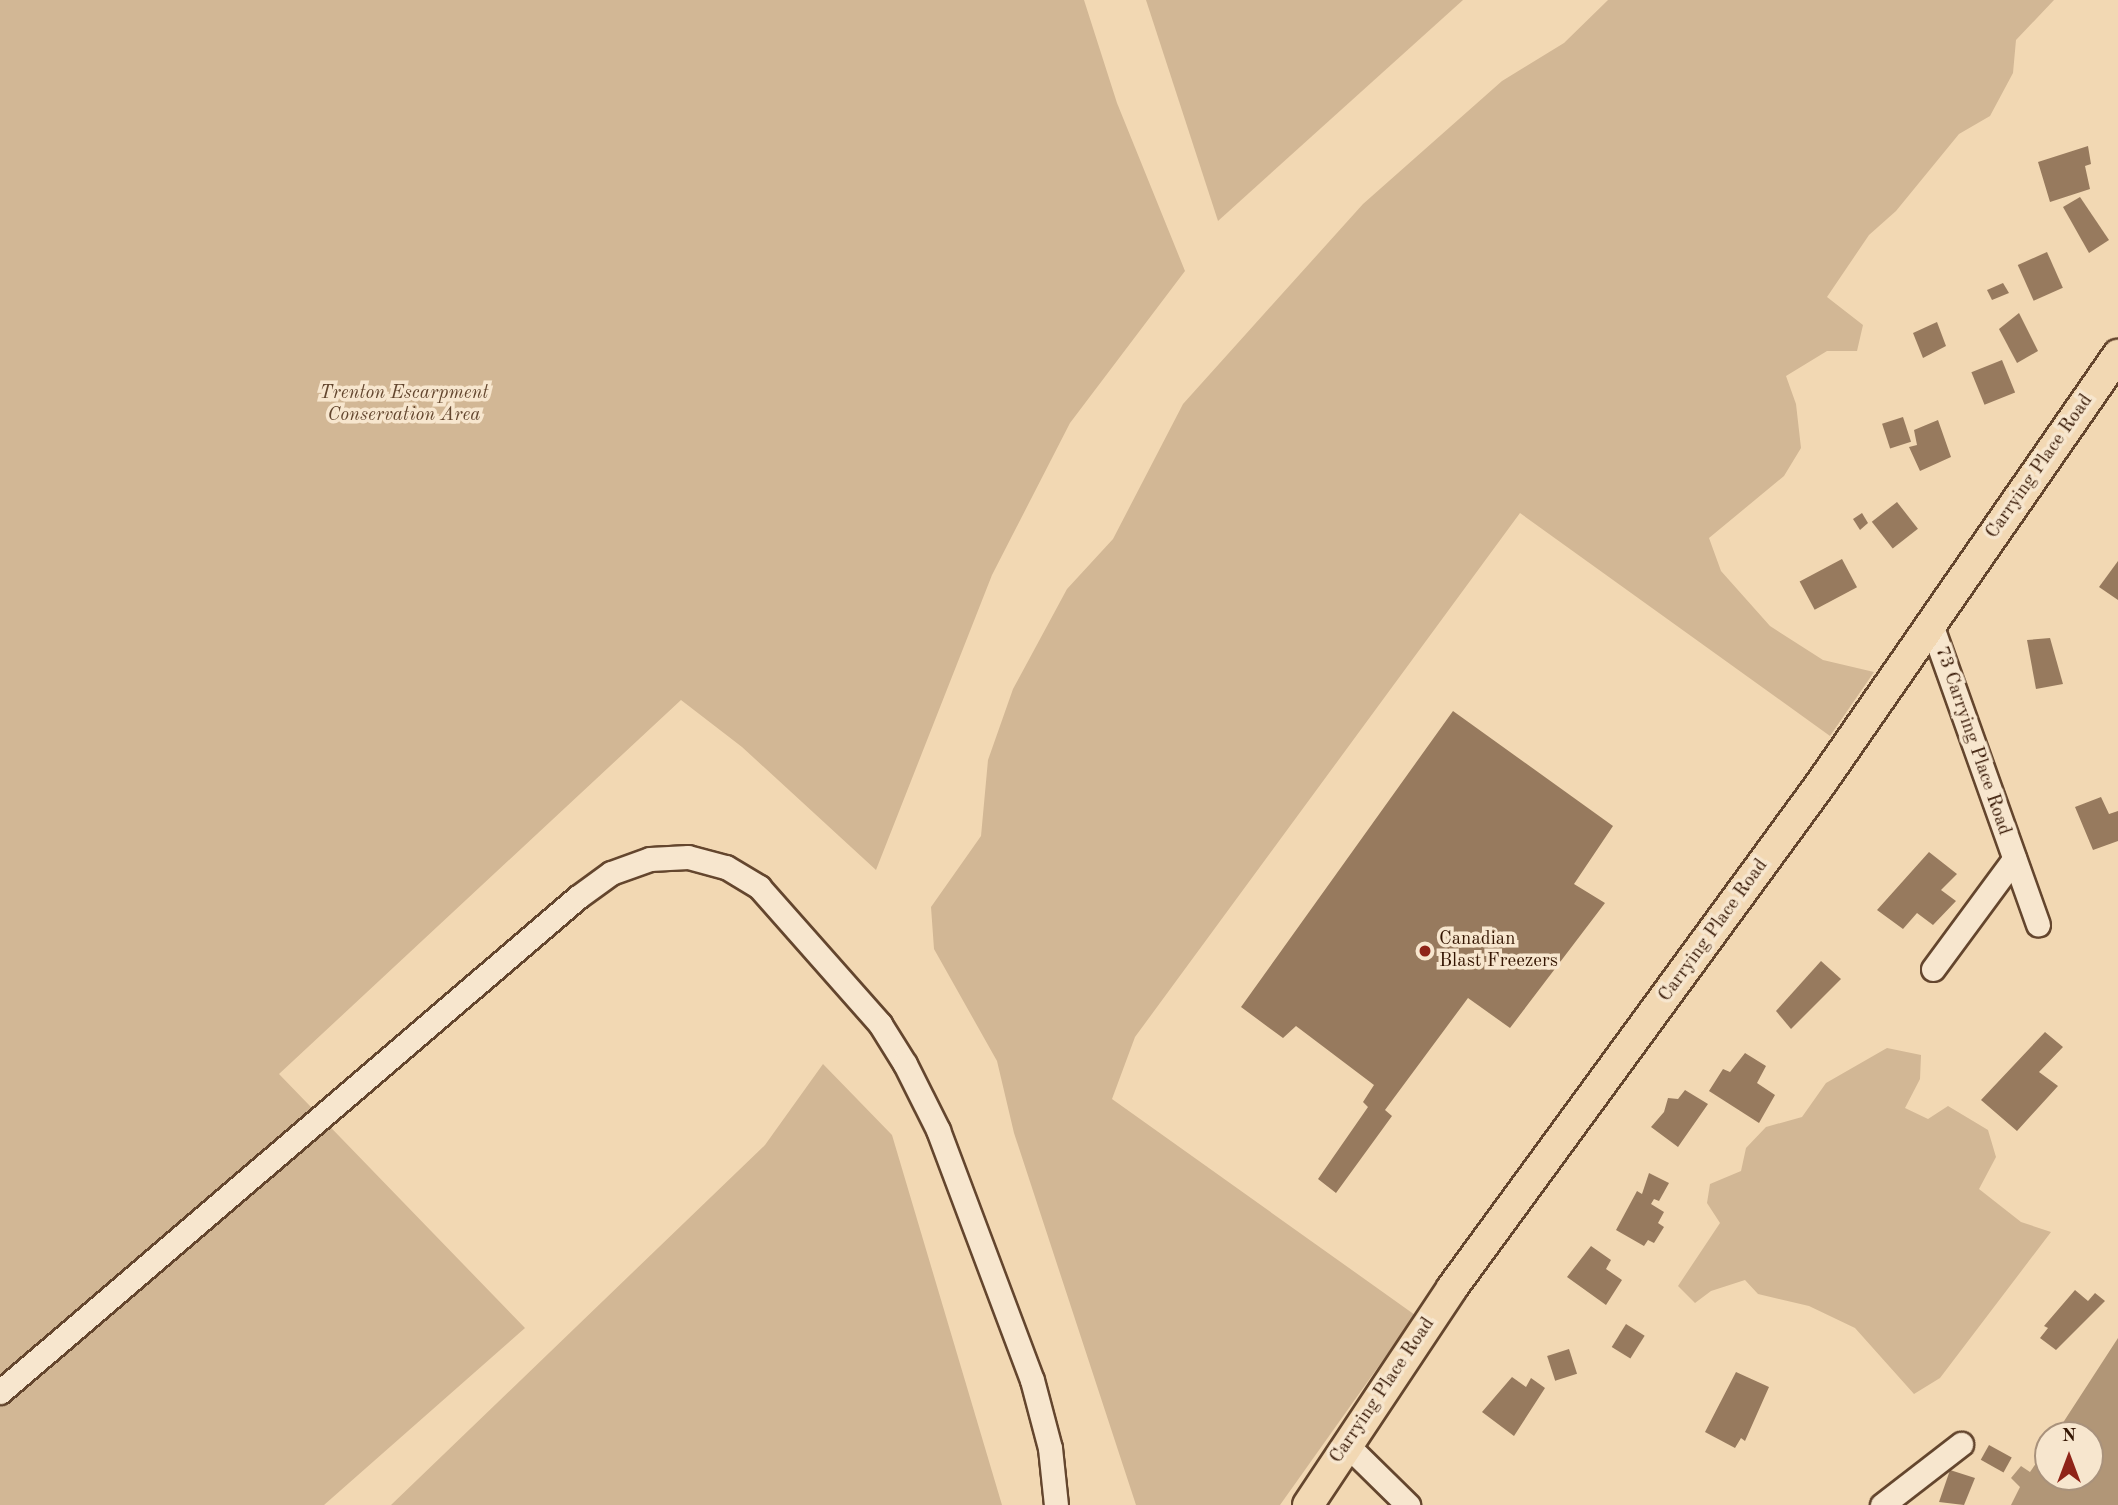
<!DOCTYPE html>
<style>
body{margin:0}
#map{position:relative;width:2118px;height:1505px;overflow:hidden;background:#f2d8b3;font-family:"Old Standard TT",serif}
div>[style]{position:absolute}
.green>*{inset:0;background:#d2b795}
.water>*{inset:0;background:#b19677}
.building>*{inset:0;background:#977a5e;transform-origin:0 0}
.roads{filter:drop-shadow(2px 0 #64462e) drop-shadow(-2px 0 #64462e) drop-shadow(0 2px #64462e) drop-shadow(0 -2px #64462e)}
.minor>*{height:23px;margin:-11.5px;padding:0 11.5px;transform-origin:11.5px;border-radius:11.5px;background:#f7e6ce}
.major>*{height:30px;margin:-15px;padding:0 15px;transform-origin:15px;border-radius:15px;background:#f2d8b3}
.dots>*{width:19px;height:19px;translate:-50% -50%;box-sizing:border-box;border:4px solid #f7e6ce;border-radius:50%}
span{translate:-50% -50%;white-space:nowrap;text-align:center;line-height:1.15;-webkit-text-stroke:7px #f7e6ce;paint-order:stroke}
.park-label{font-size:19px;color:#63462e;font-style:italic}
.street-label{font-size:19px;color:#341502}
.poi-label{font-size:19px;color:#341502}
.left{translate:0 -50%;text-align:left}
.north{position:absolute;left:2034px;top:1421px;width:70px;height:70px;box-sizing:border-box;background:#f7e6ce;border:2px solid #a9927c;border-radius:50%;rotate:0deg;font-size:19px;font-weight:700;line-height:28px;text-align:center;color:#341502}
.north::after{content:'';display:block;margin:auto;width:24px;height:32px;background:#8f2418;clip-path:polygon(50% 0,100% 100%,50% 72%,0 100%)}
</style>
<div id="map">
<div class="green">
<div style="clip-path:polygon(0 0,1084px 0,1117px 103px,1185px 271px,1070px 423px,992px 575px,876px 870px,742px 747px,681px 700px,279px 1074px,525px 1328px,324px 1505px,0 1505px)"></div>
<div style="clip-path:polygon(1146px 0,1463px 0,1218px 221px)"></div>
<div style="clip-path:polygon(1608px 0,2054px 0,2016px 40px,2013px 73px,1990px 116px,1959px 134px,1896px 211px,1869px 235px,1827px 297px,1863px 325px,1857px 351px,1827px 351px,1786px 376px,1796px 404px,1801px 448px,1784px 476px,1709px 538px,1721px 571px,1770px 626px,1823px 660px,1874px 672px,1830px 736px,1520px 513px,1135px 1037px,1112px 1099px,1415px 1315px,1280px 1505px,1136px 1505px,1014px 1133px,997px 1061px,934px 949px,931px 907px,981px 836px,988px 760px,1013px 689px,1067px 589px,1113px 539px,1183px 404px,1363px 204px,1502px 81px,1564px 43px)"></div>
<div style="clip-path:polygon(1887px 1048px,1921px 1055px,1920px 1079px,1905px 1108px,1928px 1119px,1948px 1106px,1988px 1130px,1996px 1157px,1979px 1189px,2021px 1222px,2051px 1232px,1940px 1378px,1914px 1394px,1855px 1328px,1809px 1306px,1758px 1294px,1745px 1280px,1711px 1291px,1695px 1303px,1678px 1286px,1720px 1223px,1707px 1203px,1710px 1184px,1741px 1171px,1746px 1148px,1766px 1127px,1802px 1117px,1826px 1083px)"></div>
<div style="clip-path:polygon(823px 1064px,892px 1135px,1002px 1505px,391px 1505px,765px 1145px)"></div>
</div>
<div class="water">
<div style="clip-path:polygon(2118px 1338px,2118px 1505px,2011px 1505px,2020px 1487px,2011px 1478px,2021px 1466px,2030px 1472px,2048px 1446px,2048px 1477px,2090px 1477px,2090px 1435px,2055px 1435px)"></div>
</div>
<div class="building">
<div style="clip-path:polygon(2088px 146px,2091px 164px,2085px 166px,2090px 189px,2050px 202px,2038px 162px)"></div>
<div style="clip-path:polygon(2080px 197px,2109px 240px,2089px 253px,2063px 207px)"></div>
<div style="left:2047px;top:252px;width:39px;height:32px;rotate:66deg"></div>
<div style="clip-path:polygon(2003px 283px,2009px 293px,1992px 300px,1987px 290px)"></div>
<div style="clip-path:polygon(2019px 313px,2038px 351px,2017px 363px,1999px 329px)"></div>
<div style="clip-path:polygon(1937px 322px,1946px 346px,1923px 358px,1913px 333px)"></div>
<div style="left:2002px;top:360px;width:35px;height:33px;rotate:68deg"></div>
<div style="left:1903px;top:417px;width:26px;height:22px;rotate:72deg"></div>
<div style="clip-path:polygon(1938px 420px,1951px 457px,1920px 471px,1909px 447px,1917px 445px,1914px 430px)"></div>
<div style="left:1897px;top:502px;width:34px;height:32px;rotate:52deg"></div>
<div style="clip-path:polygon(1862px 513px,1868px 523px,1860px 530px,1853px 519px)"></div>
<div style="left:1842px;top:559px;width:32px;height:48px;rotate:62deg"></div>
<div style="clip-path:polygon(2118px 561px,2118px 600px,2099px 587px)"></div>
<div style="clip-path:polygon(2050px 638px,2063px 684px,2036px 689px,2027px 640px)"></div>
<div style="clip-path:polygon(1453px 711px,1613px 826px,1574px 884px,1605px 903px,1510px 1028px,1468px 998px,1385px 1110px,1392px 1116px,1336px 1193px,1318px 1179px,1368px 1107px,1363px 1102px,1374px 1085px,1296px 1026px,1283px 1038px,1241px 1007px)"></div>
<div style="clip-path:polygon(2101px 797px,2109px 814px,2118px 811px,2118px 841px,2093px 850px,2075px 807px)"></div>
<div style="clip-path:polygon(1929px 852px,1957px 874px,1941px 890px,1956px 901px,1933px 925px,1917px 913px,1903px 929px,1877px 910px)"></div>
<div style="clip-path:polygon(1821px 961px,1841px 979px,1791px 1029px,1776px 1011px)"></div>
<div style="clip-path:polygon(2045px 1032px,2063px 1047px,2039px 1072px,2058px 1086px,2017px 1131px,1981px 1100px)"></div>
<div style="clip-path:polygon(1745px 1053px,1766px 1066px,1757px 1083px,1775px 1095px,1759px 1123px,1709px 1091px,1723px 1069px,1730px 1072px)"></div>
<div style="clip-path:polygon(1685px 1090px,1708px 1104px,1678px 1147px,1651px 1127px,1664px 1112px,1668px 1098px,1678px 1099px)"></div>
<div style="clip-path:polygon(1649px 1173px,1669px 1183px,1659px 1201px,1654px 1199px,1651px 1204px,1664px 1212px,1658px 1223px,1664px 1227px,1654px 1243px,1648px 1240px,1644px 1246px,1616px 1230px,1637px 1191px,1642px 1194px)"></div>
<div style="clip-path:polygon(1591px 1246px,1611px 1260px,1606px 1269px,1622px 1280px,1606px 1305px,1567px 1277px)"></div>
<div style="clip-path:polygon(2075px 1290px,2088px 1301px,2095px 1293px,2105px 1301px,2056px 1350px,2040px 1338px,2048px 1328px,2044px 1326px)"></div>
<div style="left:1626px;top:1324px;width:22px;height:27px;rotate:32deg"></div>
<div style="left:1569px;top:1349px;width:26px;height:23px;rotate:72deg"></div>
<div style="clip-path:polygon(1736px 1372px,1769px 1387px,1745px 1441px,1741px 1438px,1735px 1448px,1705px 1432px)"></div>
<div style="clip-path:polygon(1512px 1377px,1526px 1387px,1531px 1378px,1545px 1388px,1514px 1436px,1482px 1412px)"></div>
<div style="left:1989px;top:1445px;width:26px;height:17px;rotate:29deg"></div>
<div style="clip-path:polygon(1950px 1470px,1975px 1478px,1964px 1505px,1939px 1502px)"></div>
</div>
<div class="roads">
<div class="minor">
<div style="left:1931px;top:624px;width:319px;rotate:70.4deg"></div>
<div style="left:1933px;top:969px;width:137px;rotate:-53.6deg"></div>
<div style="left:0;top:1392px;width:761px;rotate:-40.58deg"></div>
<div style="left:578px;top:897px;width:41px;rotate:-36deg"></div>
<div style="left:611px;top:873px;width:41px;rotate:-19.7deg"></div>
<div style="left:650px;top:859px;width:38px;rotate:-3deg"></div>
<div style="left:688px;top:857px;width:39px;rotate:15deg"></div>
<div style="left:726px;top:867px;width:39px;rotate:31deg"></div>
<div style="left:759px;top:887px;width:183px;rotate:48.5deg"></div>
<div style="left:880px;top:1024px;width:47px;rotate:58deg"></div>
<div style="left:905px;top:1064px;width:74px;rotate:63.4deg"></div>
<div style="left:938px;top:1130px;width:267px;rotate:69.4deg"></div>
<div style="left:1032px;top:1380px;width:70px;rotate:75.2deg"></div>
<div style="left:1050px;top:1448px;width:57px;rotate:84deg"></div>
<div style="left:1347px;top:1445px;width:86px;rotate:44.5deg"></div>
<div style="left:1882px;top:1505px;width:100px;rotate:-37.7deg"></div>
</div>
<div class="major">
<div style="left:1308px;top:1505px;width:260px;rotate:-56.4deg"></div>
<div style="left:1452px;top:1288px;width:627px;rotate:-53.82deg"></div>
<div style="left:1822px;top:782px;width:520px;rotate:-55.27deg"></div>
</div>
</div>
<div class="dots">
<div style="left:1425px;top:951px;background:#8f2418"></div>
</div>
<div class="park-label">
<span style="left:404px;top:405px">Trenton Escarpment<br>Conservation Area</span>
</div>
<div class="street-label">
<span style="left:2040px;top:467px;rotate:-55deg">Carrying Place Road</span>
<span style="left:1972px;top:741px;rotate:71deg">73 Carrying Place Road</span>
<span style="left:1714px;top:931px;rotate:-54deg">Carrying Place Road</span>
<span style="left:1383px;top:1391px;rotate:-56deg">Carrying Place Road</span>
</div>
<div class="poi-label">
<span class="left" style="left:1439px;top:951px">Canadian<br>Blast Freezers</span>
</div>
<div class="north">N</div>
</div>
